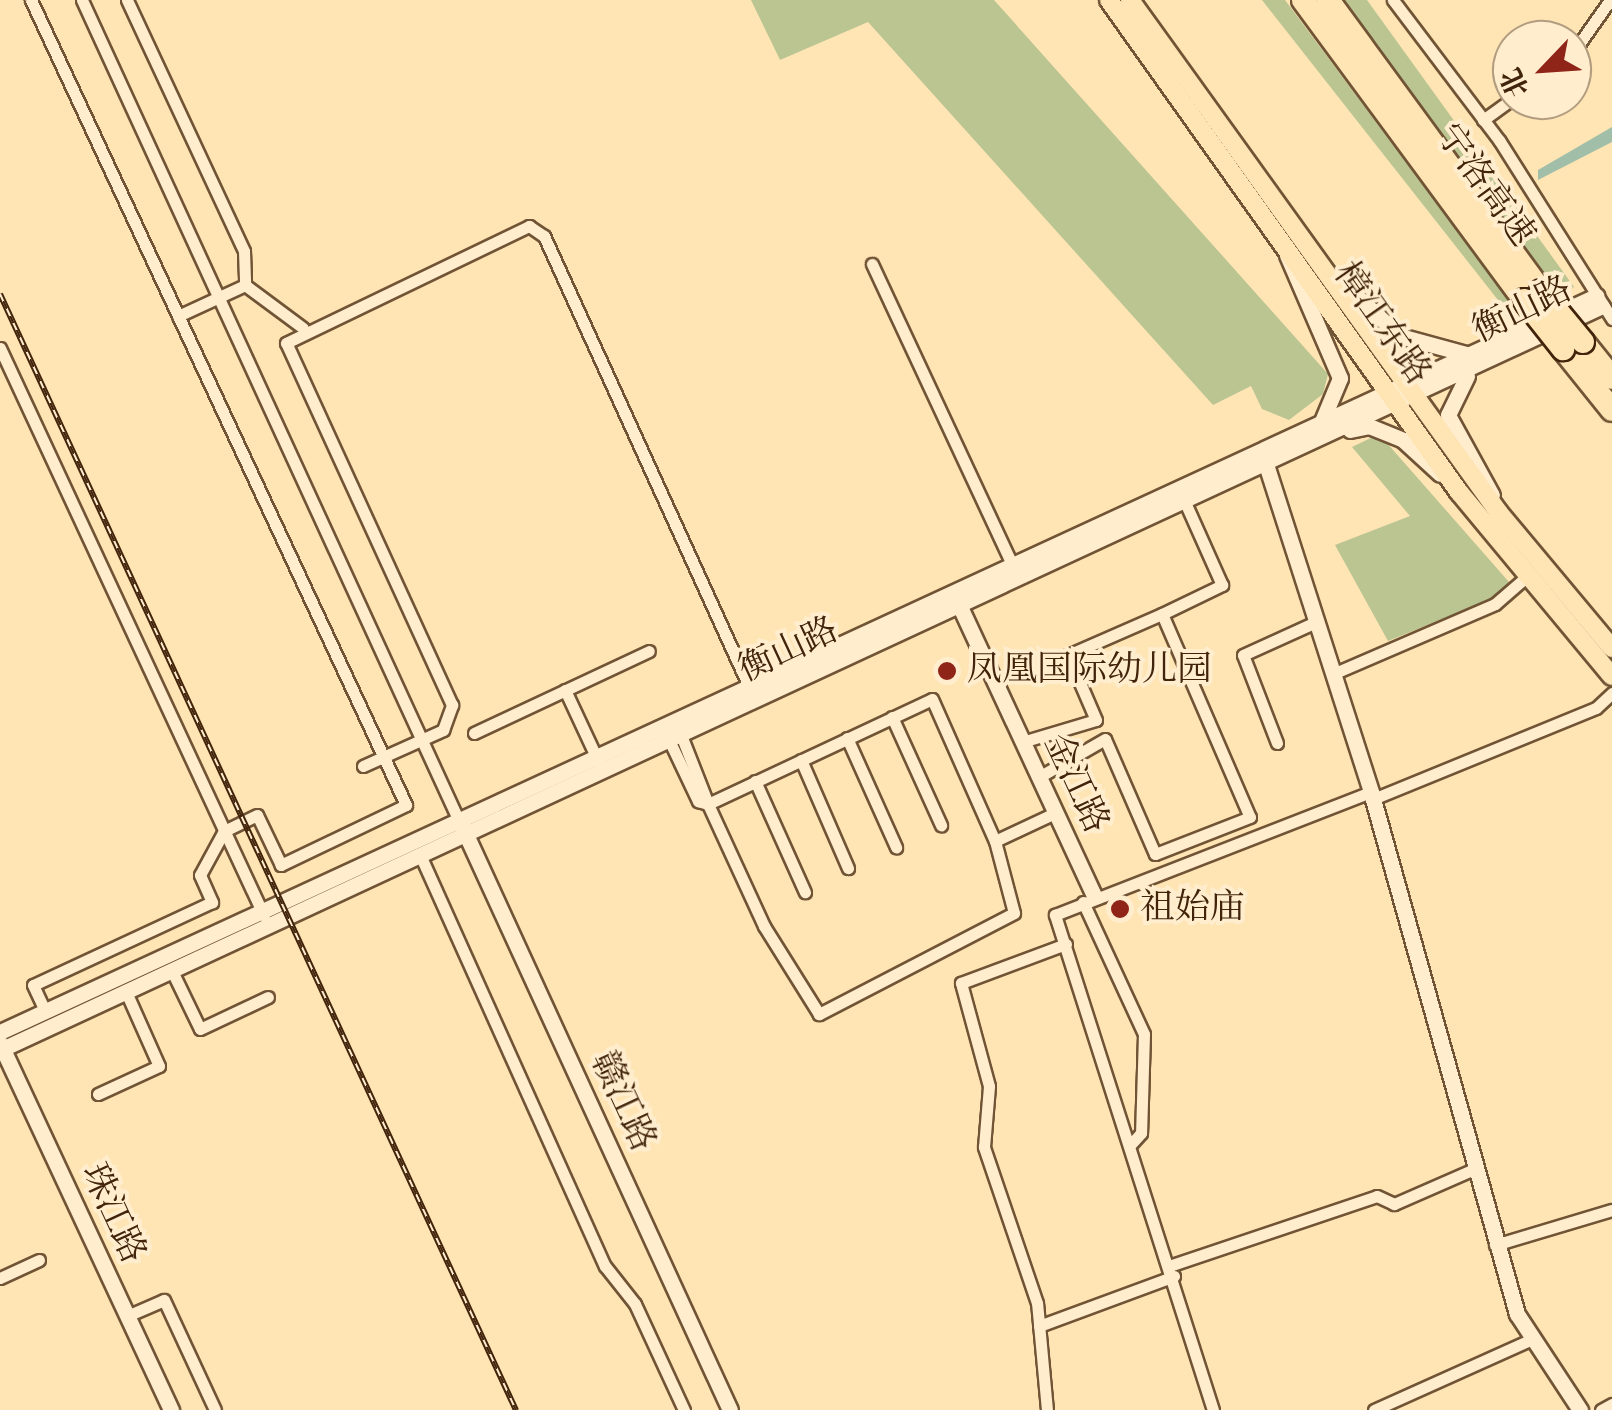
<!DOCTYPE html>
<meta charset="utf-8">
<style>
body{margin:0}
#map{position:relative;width:1612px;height:1410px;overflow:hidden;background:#ffe4b4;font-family:"IM FELL English","Noto Serif SC",serif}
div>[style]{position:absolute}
.green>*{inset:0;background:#bac592}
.water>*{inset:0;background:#a1bfa8}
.roads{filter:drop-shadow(2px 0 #705435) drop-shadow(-2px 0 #705435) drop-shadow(0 2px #705435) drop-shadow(0 -2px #705435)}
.minor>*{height:11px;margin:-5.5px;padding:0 5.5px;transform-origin:5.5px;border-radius:5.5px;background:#ffedce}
.tertiary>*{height:15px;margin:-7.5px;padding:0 7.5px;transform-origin:7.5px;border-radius:7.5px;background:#ffedce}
.primary>*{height:18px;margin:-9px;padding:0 9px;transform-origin:9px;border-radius:9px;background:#ffe4b4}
.motorway>*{height:22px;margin:-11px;padding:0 11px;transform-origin:11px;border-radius:11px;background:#ffe4b4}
.rail>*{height:6px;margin-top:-3px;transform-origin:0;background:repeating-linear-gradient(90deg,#ffedce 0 8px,#41240b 0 16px);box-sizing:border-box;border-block:2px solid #41240b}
.bridges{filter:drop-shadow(2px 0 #41240b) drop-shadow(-2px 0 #41240b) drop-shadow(0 2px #41240b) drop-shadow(0 -2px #41240b)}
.motorway-bridge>*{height:22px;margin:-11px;padding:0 11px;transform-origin:11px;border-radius:11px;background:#ffe4b4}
.dots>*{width:28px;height:28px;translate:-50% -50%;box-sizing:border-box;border:5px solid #ffedce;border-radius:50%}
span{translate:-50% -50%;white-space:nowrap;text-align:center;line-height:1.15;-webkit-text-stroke:8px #ffedce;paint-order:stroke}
.street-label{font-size:35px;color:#41240b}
.poi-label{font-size:35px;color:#41240b}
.left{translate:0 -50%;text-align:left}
.north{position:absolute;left:1492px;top:20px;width:100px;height:100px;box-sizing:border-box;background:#ffedce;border:2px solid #b39d80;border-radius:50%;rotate:245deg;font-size:28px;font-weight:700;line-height:40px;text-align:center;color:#41240b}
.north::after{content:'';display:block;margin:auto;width:35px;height:45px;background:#8f2418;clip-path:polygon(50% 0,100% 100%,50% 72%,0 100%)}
</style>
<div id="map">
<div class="green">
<div style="clip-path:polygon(751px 0,994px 0,1328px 374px,1323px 394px,1289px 420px,1262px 409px,1251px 386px,1213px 405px,868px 22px,780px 60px)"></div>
<div style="clip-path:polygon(1262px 0,1285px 0,1516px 310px,1509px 314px)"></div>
<div style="clip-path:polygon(1339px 0,1367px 0,1574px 287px,1561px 295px)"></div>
<div style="clip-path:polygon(1379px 434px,1509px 582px,1492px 599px,1388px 641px,1335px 545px,1410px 516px,1352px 447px)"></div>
</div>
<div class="water">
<div style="clip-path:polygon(1612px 127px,1612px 142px,1538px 180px,1538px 170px)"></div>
</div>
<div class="roads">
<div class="minor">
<div style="left:31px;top:0;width:888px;rotate:65.02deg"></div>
<div style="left:406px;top:805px;width:139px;rotate:154.4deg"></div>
<div style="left:281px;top:865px;width:55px;rotate:-115.6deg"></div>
<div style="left:257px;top:815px;width:37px;rotate:154deg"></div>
<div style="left:224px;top:831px;width:50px;rotate:118.6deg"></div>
<div style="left:200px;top:875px;width:30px;rotate:66deg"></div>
<div style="left:212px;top:902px;width:197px;rotate:155.1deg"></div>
<div style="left:33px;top:985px;width:29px;rotate:65deg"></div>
<div style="left:82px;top:0;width:901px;rotate:65.34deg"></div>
<div style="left:127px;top:0;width:277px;rotate:65deg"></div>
<div style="left:244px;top:251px;width:34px;rotate:88deg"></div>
<div style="left:1393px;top:0;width:176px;rotate:52.9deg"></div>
<div style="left:1499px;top:140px;width:212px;rotate:57.7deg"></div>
<div style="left:1572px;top:54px;width:66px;rotate:-54.9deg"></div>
<div style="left:1483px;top:120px;width:36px;rotate:-36deg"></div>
<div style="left:872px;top:264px;width:327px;rotate:65deg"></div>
<div style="left:178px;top:316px;width:74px;rotate:-24.8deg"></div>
<div style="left:245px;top:285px;width:72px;rotate:36.6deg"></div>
<div style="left:0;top:348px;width:626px;rotate:65.07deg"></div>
<div style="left:1162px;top:614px;width:67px;rotate:-25.8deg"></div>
<div style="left:1222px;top:585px;width:93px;rotate:-114.1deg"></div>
<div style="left:1335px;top:673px;width:174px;rotate:-23.3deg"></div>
<div style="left:1495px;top:604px;width:38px;rotate:-41deg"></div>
<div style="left:565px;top:690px;width:81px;rotate:65deg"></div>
<div style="left:892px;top:717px;width:119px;rotate:65.6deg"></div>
<div style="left:474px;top:733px;width:193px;rotate:-25.1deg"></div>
<div style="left:681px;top:735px;width:74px;rotate:68.6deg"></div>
<div style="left:847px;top:738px;width:120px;rotate:65.8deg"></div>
<div style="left:669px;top:740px;width:68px;rotate:64.6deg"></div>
<div style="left:698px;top:801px;width:10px;rotate:17deg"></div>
<div style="left:1022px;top:742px;width:77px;rotate:-16.6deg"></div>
<div style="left:1096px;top:720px;width:71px;rotate:-113.3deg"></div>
<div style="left:1068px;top:655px;width:103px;rotate:-23.6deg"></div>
<div style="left:1162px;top:614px;width:221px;rotate:66.6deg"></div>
<div style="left:1250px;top:817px;width:102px;rotate:158.7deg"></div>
<div style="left:1155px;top:854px;width:125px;rotate:-113.5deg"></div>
<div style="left:1105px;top:739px;width:76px;rotate:150.1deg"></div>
<div style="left:1277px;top:743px;width:94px;rotate:-111.1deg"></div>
<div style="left:1243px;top:655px;width:82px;rotate:-24.4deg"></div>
<div style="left:801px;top:760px;width:118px;rotate:66.5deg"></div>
<div style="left:363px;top:766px;width:88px;rotate:-24.2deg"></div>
<div style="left:443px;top:730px;width:27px;rotate:-70deg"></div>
<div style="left:452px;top:705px;width:398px;rotate:-114.6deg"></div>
<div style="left:286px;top:343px;width:270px;rotate:-25.7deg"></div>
<div style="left:529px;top:226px;width:18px;rotate:34deg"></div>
<div style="left:544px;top:236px;width:502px;rotate:65.53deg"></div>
<div style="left:755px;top:781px;width:122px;rotate:65.8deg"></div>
<div style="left:1373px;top:799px;width:241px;rotate:-22.2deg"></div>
<div style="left:1596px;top:708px;width:22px;rotate:-43deg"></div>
<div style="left:995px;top:841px;width:74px;rotate:75.2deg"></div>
<div style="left:1014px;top:913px;width:220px;rotate:152.6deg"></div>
<div style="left:819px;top:1014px;width:104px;rotate:-122deg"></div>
<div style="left:764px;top:926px;width:134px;rotate:-114.7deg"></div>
<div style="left:708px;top:804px;width:247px;rotate:-25.1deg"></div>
<div style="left:932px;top:699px;width:155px;rotate:66.1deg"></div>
<div style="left:995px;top:841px;width:66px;rotate:-25deg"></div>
<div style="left:421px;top:857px;width:448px;rotate:65.8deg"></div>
<div style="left:605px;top:1266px;width:48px;rotate:51.7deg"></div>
<div style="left:635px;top:1304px;width:117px;rotate:65.2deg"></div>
<div style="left:1083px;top:902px;width:145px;rotate:65.2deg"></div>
<div style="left:1144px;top:1034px;width:99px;rotate:91.7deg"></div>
<div style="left:1141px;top:1133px;width:15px;rotate:132deg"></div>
<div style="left:172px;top:971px;width:64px;rotate:64.2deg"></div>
<div style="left:200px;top:1029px;width:75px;rotate:-25.2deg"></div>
<div style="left:98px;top:1094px;width:67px;rotate:-24.7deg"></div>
<div style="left:159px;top:1066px;width:81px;rotate:-114deg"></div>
<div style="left:1495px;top:1245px;width:122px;rotate:-16.7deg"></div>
<div style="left:1172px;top:1265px;width:216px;rotate:-18.6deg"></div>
<div style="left:1377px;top:1196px;width:19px;rotate:25deg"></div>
<div style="left:1394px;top:1204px;width:87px;rotate:-23.6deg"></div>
<div style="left:0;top:1278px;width:43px;rotate:-24.8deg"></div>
<div style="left:127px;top:1316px;width:40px;rotate:-23.4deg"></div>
<div style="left:164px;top:1300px;width:121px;rotate:65.1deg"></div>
<div style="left:1039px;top:1326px;width:144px;rotate:-20.3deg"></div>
<div style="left:1047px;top:1410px;width:107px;rotate:-95.3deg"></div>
<div style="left:1037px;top:1303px;width:165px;rotate:-108.8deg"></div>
<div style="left:984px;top:1147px;width:61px;rotate:-85.3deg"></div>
<div style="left:989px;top:1086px;width:107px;rotate:-105.2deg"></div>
<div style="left:961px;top:983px;width:112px;rotate:-20.4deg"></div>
<div style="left:1213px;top:1410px;width:520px;rotate:-107.7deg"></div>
<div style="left:1055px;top:915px;width:339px;rotate:-21.3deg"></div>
<div style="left:1374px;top:1410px;width:171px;rotate:-24.2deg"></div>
<div style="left:1601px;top:1410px;width:13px;rotate:-29deg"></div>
</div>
<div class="tertiary">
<div style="left:1287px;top:255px;width:134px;rotate:66.7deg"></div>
<div style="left:1340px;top:378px;width:47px;rotate:112.7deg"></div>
<div style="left:1339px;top:280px;width:83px;rotate:42.6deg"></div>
<div style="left:1400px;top:336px;width:76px;rotate:15.3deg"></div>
<div style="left:1467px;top:376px;width:43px;rotate:116deg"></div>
<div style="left:1448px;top:415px;width:91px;rotate:61.2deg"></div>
<div style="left:1350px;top:430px;width:19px;rotate:-12deg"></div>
<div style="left:1369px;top:426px;width:37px;rotate:22deg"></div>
<div style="left:1403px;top:440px;width:50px;rotate:42.6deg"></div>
<div style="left:1263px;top:455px;width:354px;rotate:72.2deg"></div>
<div style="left:1371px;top:792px;width:542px;rotate:74.37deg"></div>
<div style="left:1517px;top:1314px;width:115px;rotate:56.7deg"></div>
<div style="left:955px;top:596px;width:331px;rotate:65.1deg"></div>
<div style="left:463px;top:828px;width:640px;rotate:65.36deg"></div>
<div style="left:0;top:1032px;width:1758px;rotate:-24.76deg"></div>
<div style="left:0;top:1043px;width:405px;rotate:65deg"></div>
<div style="left:0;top:1050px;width:1766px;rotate:-24.91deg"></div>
</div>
<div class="primary">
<div style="left:1109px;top:0;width:604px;rotate:54.57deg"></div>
<div style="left:1459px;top:492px;width:239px;rotate:50.3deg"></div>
<div style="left:1130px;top:0;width:632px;rotate:54.27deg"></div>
<div style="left:1499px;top:513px;width:176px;rotate:50.1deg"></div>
</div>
<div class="motorway">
<div style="left:1303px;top:0;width:373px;rotate:53.6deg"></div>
<div style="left:1328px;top:0;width:361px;rotate:53.8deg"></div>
<div style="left:1583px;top:342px;width:46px;rotate:51.1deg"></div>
<div style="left:1563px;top:349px;width:78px;rotate:51.2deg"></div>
</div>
</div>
<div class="rail">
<div style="left:0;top:294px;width:1230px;rotate:65.19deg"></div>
</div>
<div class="bridges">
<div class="motorway-bridge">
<div style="left:1541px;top:291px;width:66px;rotate:50.5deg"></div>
<div style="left:1524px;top:300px;width:63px;rotate:51.5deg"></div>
</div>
</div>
<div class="dots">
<div style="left:947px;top:671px;background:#8f2418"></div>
<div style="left:1120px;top:909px;background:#8f2418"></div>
</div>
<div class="street-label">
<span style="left:1484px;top:186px;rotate:54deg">宁洛高速</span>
<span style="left:1523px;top:311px;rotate:-26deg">衡山路</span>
<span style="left:1381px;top:324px;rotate:55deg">樟江东路</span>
<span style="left:789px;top:651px;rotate:-25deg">衡山路</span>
<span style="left:1075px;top:784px;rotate:65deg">金江路</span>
<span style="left:622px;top:1102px;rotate:65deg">赣江路</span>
<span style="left:112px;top:1214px;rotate:65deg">珠江路</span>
</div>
<div class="poi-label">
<span class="left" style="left:967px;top:671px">凤凰国际幼儿园</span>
<span class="left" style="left:1140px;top:909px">祖始庙</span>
</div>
<div class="north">北</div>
</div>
